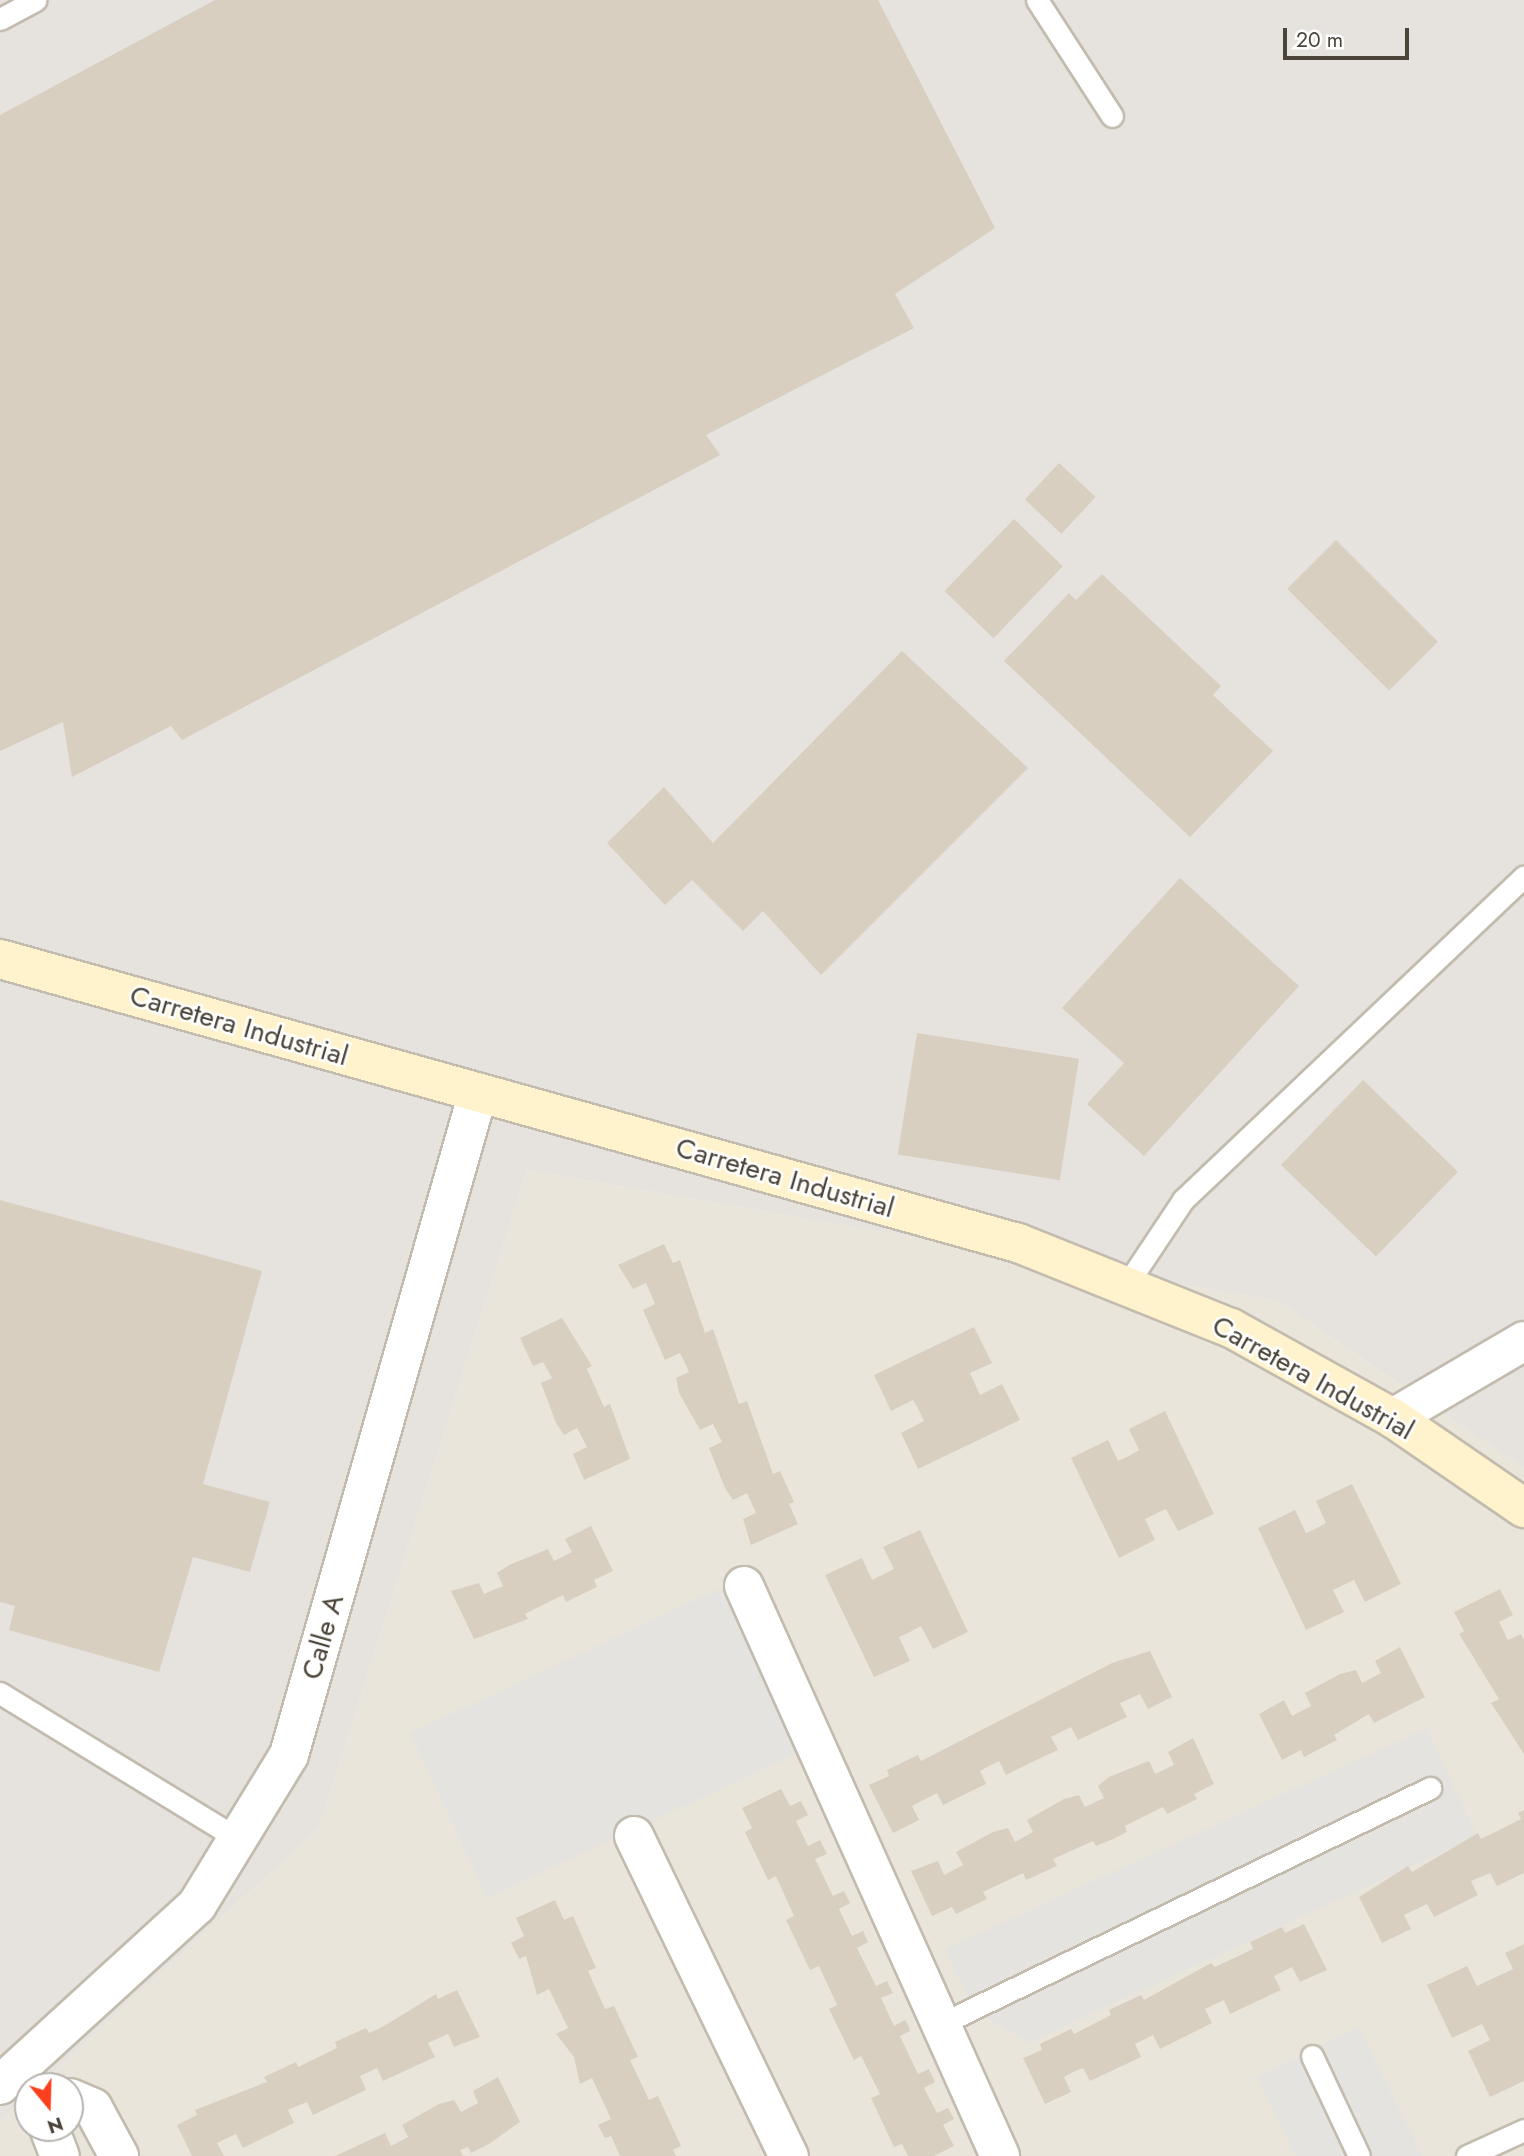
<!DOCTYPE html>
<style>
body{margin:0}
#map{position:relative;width:1524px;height:2156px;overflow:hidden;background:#f6f3ec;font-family:Jost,sans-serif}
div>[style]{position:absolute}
.residential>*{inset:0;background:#eae5da}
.industrial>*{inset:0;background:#e6e2dd}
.parking>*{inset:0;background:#e5e3e0;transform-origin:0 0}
.building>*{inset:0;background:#d8cfc1;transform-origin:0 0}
.roads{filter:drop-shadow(2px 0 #c2bbae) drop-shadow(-2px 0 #c2bbae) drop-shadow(0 2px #c2bbae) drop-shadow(0 -2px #c2bbae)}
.lane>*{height:21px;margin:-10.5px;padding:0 10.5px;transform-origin:10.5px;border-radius:10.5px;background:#fff}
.street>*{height:38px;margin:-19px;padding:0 19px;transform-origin:19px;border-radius:19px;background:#fff}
.secondary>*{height:38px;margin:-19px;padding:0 19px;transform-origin:19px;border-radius:19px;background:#fff3cd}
span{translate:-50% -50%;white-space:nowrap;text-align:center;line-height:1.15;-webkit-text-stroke:5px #fff;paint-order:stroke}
.street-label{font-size:28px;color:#4b4439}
.north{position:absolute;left:14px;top:2072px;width:70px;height:70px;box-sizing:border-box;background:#fff;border:2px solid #b7b4b0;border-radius:50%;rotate:161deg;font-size:19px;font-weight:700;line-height:28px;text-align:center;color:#4b4439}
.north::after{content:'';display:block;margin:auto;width:24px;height:32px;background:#fc3f1d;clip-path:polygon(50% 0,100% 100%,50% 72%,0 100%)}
.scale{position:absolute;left:1283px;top:28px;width:126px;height:32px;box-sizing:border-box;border:4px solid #4b4439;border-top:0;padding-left:9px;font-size:21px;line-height:24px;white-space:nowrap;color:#4b4439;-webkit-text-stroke:5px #fff;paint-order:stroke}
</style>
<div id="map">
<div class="residential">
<div style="clip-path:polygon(527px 1170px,1278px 1301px,1524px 1468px,1524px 2156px,0 2156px,0 2121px,28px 2095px,28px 2128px,70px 2128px,70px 2086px,38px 2086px,319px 1828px)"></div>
</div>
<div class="industrial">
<div style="clip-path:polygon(0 0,1524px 0,1524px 1468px,1278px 1301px,527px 1170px,319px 1828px,38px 2086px,28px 2086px,28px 2095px,0 2121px)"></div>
</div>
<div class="parking">
<div style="left:721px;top:1588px;width:182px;height:343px;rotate:65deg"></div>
<div style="clip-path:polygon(1427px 1728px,1477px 1836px,1028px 2043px,973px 2009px,945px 1949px)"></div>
<div style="clip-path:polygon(1359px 2027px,1422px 2156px,1296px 2156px,1257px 2077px)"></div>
</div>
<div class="building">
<div style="clip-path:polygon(215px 0,878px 0,995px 228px,895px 294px,914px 328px,706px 435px,720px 455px,182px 740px,171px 726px,72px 777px,63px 722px,0 751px,0 115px)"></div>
<div style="left:1059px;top:463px;width:50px;height:50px;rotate:43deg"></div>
<div style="left:1014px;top:519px;width:68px;height:100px;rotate:44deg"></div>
<div style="left:1336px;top:540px;width:144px;height:69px;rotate:45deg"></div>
<div style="clip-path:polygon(1102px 574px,1221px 686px,1213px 695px,1273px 751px,1190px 837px,1004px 661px,1069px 593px,1076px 600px)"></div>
<div style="clip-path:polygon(902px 651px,1028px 768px,821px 975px,763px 911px,743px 931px,692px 880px,665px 905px,607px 843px,664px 787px,713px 843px)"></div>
<div style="clip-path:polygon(1180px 878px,1299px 986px,1144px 1156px,1087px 1104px,1124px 1063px,1062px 1008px)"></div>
<div style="left:917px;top:1033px;width:164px;height:123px;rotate:9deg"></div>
<div style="left:1363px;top:1080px;width:132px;height:118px;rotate:44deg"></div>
<div style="clip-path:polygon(0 1200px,262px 1271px,203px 1484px,270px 1502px,250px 1572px,193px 1557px,159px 1672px,9px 1630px,15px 1606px,0 1602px)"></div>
<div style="clip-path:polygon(664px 1244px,673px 1263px,680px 1260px,705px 1333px,713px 1329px,739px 1404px,747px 1401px,773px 1474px,780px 1471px,794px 1502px,789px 1504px,798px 1524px,751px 1545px,743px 1519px,756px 1513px,747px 1493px,733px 1500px,725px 1488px,709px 1448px,722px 1442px,713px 1424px,700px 1430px,679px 1393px,676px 1378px,689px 1372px,685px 1363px,680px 1353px,665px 1360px,643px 1310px,655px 1304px,646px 1283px,633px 1289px,618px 1265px)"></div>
<div style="clip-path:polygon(562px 1318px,592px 1366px,587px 1369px,604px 1407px,610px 1404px,630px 1459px,584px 1480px,573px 1454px,587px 1447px,577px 1428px,564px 1435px,556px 1423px,541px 1383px,552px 1378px,543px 1362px,533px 1366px,520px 1338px)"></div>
<div style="clip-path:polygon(974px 1327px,992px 1363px,970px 1373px,980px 1395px,1002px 1384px,1020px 1420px,918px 1469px,901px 1433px,924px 1421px,920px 1412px,913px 1400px,891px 1411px,874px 1375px)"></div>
<div style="clip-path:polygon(1165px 1411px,1214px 1514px,1178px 1531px,1166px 1509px,1145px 1519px,1155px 1540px,1119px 1558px,1071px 1458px,1108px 1440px,1118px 1461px,1129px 1456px,1139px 1450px,1129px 1429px)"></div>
<div style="clip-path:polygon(1352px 1484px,1401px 1584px,1365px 1602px,1354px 1580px,1333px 1590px,1344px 1612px,1306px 1630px,1258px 1528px,1295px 1510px,1306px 1533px,1315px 1529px,1326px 1523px,1316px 1501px)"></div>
<div style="clip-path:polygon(591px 1526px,613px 1571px,594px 1580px,597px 1587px,566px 1602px,563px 1595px,525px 1614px,528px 1619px,474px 1639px,451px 1591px,479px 1583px,484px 1594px,493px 1590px,503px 1586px,497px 1573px,509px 1565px,548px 1549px,554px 1561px,572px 1552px,565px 1539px)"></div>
<div style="clip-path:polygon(920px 1530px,968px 1632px,933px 1649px,921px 1626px,910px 1632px,899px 1637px,910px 1661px,874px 1677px,825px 1575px,862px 1558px,872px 1580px,894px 1569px,883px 1547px)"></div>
<div style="clip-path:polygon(1500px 1589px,1513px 1615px,1499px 1622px,1508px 1640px,1521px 1634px,1524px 1640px,1524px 1754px,1491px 1703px,1499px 1699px,1459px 1634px,1464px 1631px,1454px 1612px)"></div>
<div style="clip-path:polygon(1400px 1647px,1425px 1697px,1374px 1723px,1369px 1714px,1334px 1735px,1337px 1740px,1304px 1757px,1301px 1750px,1282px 1760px,1259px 1714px,1284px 1700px,1292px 1716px,1311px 1706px,1305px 1693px,1340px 1674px,1356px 1670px,1362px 1683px,1381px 1673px,1375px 1661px)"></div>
<div style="clip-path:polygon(1150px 1651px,1172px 1697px,1148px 1709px,1140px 1694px,1120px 1703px,1127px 1717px,1078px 1740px,1071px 1727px,1051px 1737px,1058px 1750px,1030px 1763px,1006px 1775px,999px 1761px,987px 1767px,980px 1771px,986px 1784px,943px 1805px,937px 1793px,912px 1806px,919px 1820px,893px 1833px,869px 1785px,889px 1776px,887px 1770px,918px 1755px,921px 1761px,1112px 1663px)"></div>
<div style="clip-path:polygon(1193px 1738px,1214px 1784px,1194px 1794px,1197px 1799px,1167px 1814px,1163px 1807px,1125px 1826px,1127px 1832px,1111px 1840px,1096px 1846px,1093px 1841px,1053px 1859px,1057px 1866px,1026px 1880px,1023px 1873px,983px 1892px,987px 1899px,956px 1914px,952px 1907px,932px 1916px,911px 1871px,938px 1861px,944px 1875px,963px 1865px,956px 1852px,993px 1832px,1008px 1828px,1015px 1842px,1033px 1832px,1027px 1820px,1064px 1799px,1079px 1795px,1085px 1807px,1104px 1798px,1098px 1786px,1109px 1777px,1149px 1761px,1155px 1774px,1174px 1765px,1168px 1752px)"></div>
<div style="clip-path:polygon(781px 1789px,790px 1806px,801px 1801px,808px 1815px,796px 1821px,808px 1846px,820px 1840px,827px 1854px,815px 1859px,833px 1896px,844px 1891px,850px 1903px,839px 1909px,852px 1936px,863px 1931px,868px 1942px,857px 1948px,876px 1986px,887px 1981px,893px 1993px,881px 1998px,894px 2026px,905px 2020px,908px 2025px,910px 2031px,900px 2036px,918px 2074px,929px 2069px,935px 2082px,924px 2088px,937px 2113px,948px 2108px,954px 2119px,943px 2125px,954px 2146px,934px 2156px,908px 2156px,902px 2144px,894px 2147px,871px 2098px,880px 2094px,861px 2056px,854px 2060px,829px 2009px,837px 2005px,819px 1966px,810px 1970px,786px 1920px,794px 1916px,776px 1876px,768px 1880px,745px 1832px,752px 1828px,742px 1808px)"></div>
<div style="clip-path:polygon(1524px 1810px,1524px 1873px,1497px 1886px,1490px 1873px,1471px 1881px,1478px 1895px,1434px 1917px,1427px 1904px,1404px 1915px,1411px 1929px,1382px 1943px,1359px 1897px,1408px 1866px,1412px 1872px,1478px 1833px,1481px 1839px,1521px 1819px,1518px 1813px)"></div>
<div style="clip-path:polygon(555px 1900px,564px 1920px,573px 1916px,596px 1968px,588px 1971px,605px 2009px,614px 2006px,638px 2057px,630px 2060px,649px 2100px,658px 2096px,681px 2146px,673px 2150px,676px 2156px,620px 2156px,611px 2136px,605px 2138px,598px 2125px,611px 2119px,592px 2078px,580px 2084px,574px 2057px,556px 2034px,568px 2028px,549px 1989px,537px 1995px,526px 1956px,519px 1959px,511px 1943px,524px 1936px,516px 1918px)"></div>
<div style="clip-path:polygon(1304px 1924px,1327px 1970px,1300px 1982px,1292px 1967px,1274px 1976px,1281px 1990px,1230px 2014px,1224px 2000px,1205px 2009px,1212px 2023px,1160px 2049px,1153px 2035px,1135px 2044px,1141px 2057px,1090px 2081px,1083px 2068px,1073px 2072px,1064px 2077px,1071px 2092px,1045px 2104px,1023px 2058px,1042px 2050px,1040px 2044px,1071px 2029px,1074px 2034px,1111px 2015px,1109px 2010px,1141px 1995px,1144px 2000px,1211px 1963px,1215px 1967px,1253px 1949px,1250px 1942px,1282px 1927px,1285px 1933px)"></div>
<div style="clip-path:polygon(1524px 1944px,1524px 2081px,1490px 2097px,1468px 2051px,1490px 2040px,1482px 2024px,1452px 2038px,1427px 1985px,1467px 1966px,1477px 1986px,1513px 1969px,1505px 1953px)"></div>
<div style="clip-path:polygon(457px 1990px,480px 2037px,454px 2047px,448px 2034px,428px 2043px,435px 2057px,383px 2081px,377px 2068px,360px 2076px,366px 2090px,313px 2115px,307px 2102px,297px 2106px,288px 2110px,294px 2123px,243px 2148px,236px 2134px,217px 2143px,224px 2156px,192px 2156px,177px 2125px,197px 2115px,195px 2110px,267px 2082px,264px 2077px,296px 2062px,298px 2067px,337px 2048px,335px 2042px,366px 2028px,369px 2033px,384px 2026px,436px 1994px,438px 1999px)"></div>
<div style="clip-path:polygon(498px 2077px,520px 2122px,489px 2144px,471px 2153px,468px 2147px,460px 2150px,463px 2156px,335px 2156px,385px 2133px,391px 2146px,408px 2137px,402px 2125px,439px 2104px,454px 2100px,461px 2112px,478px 2103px,473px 2091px)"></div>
</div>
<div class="roads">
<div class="lane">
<div style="left:1037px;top:0;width:138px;rotate:57.1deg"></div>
<div style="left:0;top:19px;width:40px;rotate:-28deg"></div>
<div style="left:1127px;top:1284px;width:101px;rotate:-56.3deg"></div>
<div style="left:1183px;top:1200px;width:470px;rotate:-43.5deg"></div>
<div style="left:0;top:1693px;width:279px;rotate:31.5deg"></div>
<div style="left:943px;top:2023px;width:541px;rotate:-25.76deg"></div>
<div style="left:1312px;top:2056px;width:110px;rotate:64.8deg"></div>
<div style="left:1467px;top:2156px;width:63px;rotate:-24.5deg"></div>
</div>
<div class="street">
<div style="left:1393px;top:1418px;width:152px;rotate:-30.4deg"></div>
<div style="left:744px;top:1586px;width:625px;rotate:65.81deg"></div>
<div style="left:634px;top:1836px;width:356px;rotate:64.2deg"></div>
<div style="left:0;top:2085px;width:267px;rotate:-42.4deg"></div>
<div style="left:197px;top:1905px;width:176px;rotate:-58.5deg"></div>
<div style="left:289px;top:1755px;width:688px;rotate:-74.07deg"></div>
<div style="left:70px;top:2098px;width:25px;rotate:23deg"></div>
<div style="left:93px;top:2108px;width:55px;rotate:61.6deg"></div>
<div style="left:49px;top:2128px;width:30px;rotate:69deg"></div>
</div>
<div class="secondary">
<div style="left:0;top:959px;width:1057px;rotate:15.59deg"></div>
<div style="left:1018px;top:1243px;width:229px;rotate:21.8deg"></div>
<div style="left:1231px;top:1328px;width:185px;rotate:29.1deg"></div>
<div style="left:1393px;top:1418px;width:159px;rotate:34.5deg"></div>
</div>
</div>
<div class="street-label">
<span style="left:239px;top:1026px;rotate:16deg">Carretera Industrial</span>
<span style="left:785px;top:1178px;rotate:16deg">Carretera Industrial</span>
<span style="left:1313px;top:1378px;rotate:29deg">Carretera Industrial</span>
<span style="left:323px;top:1637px;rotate:-74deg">Calle A</span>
</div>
<div class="north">N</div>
<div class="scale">20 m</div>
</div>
